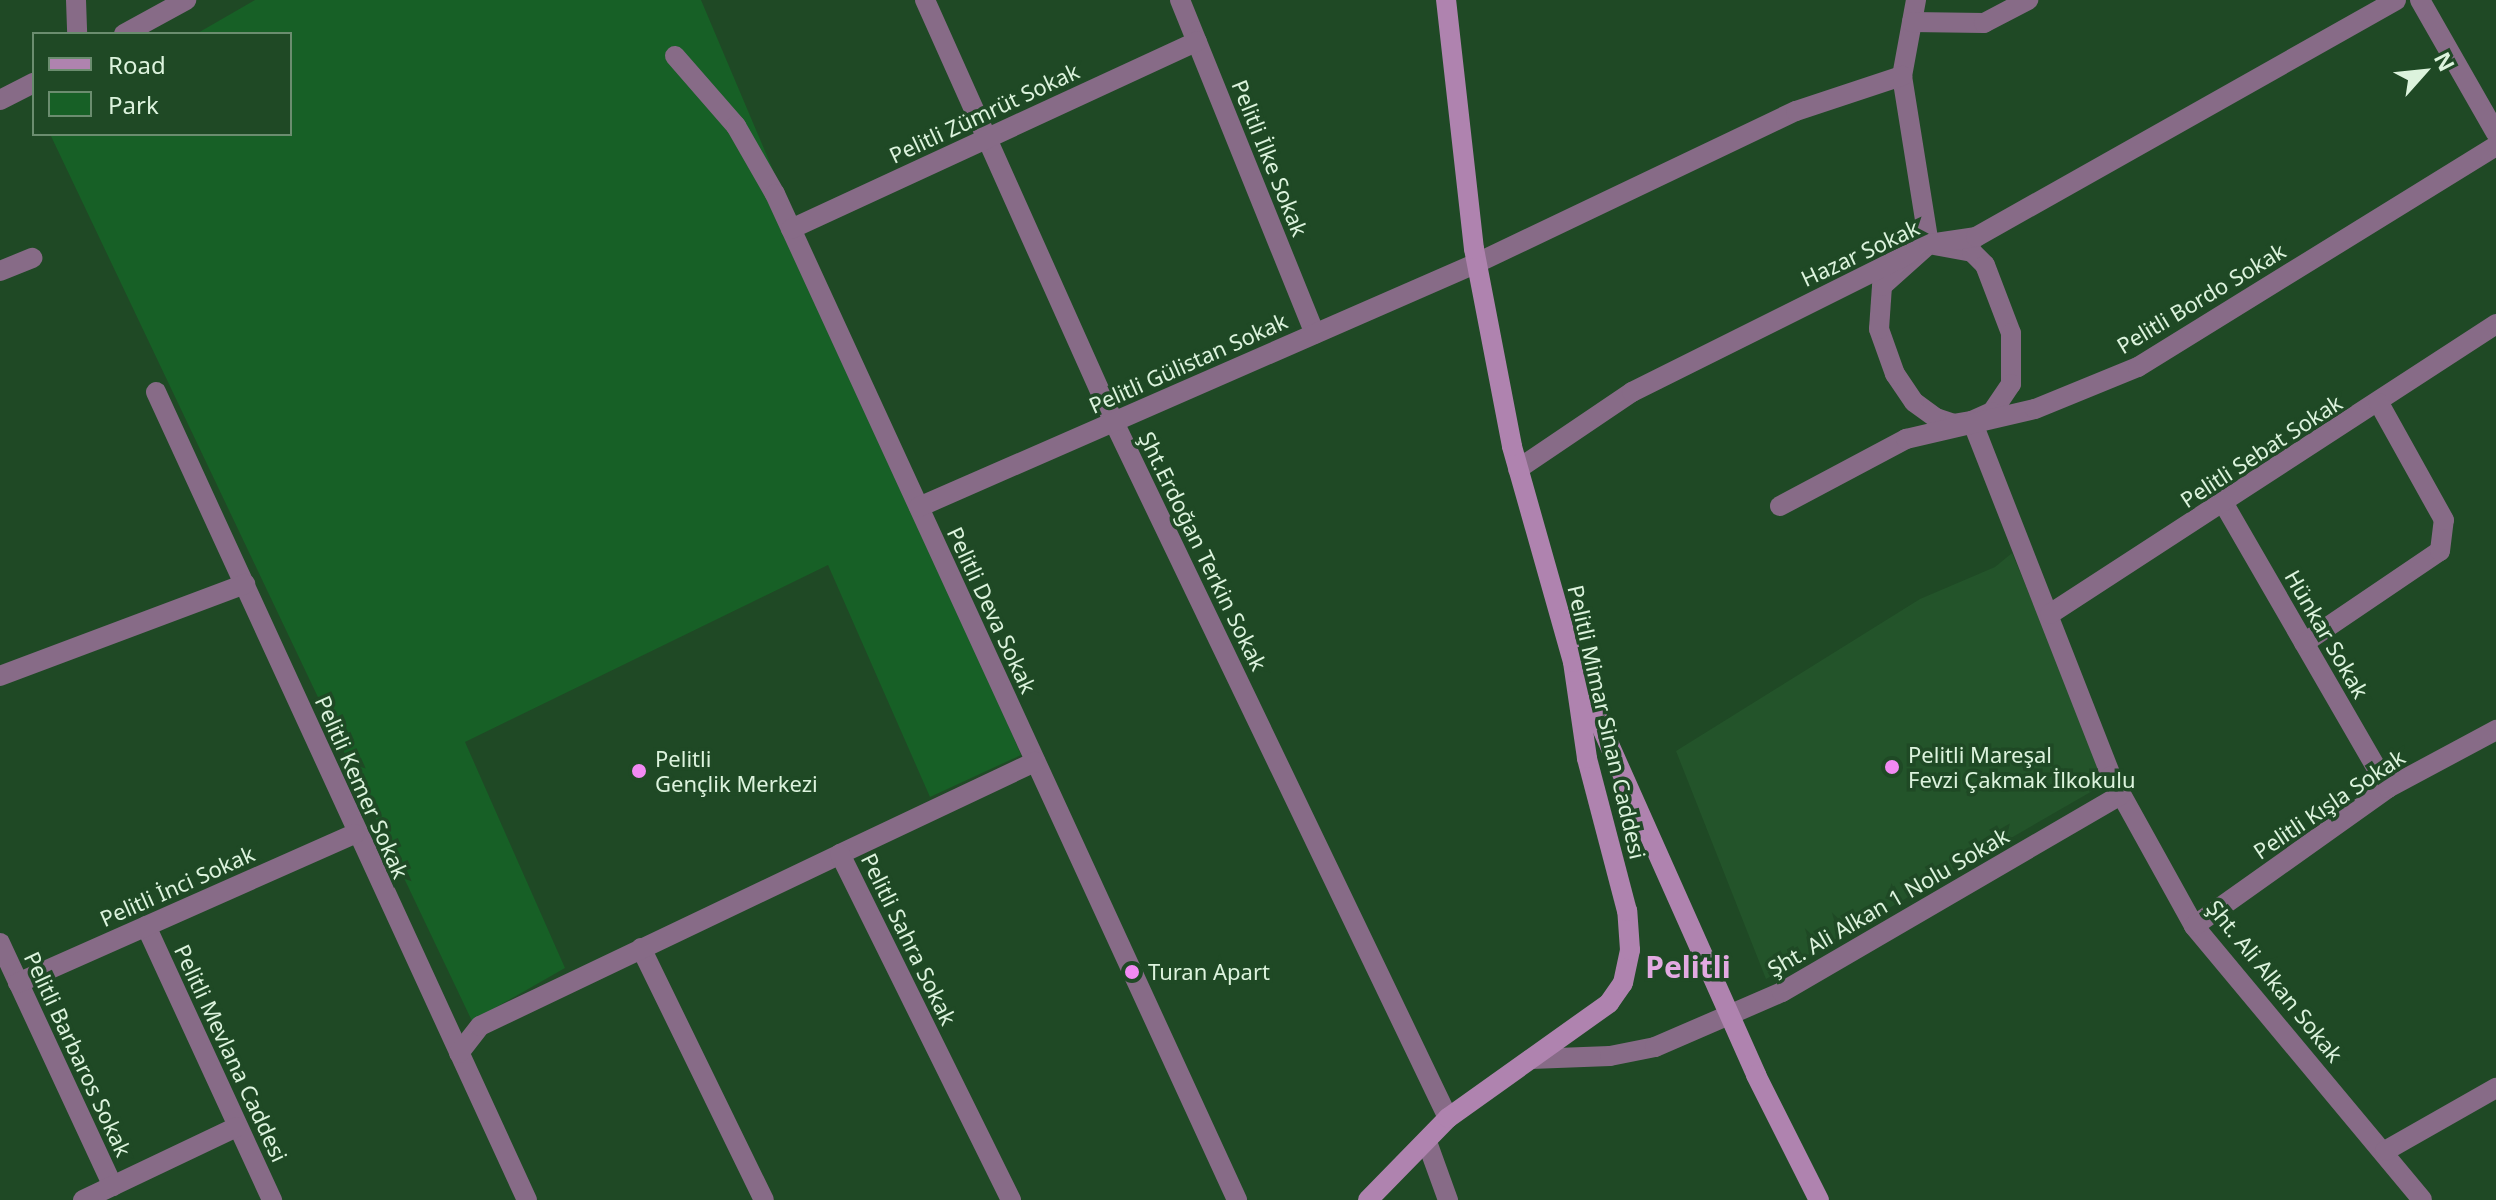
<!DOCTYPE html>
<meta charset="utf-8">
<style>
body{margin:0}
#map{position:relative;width:2496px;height:1200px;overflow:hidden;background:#1f4925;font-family:"Noto Sans",sans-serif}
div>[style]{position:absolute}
.built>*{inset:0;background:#23542a}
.green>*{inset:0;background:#176026}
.lane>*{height:20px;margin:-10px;padding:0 10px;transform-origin:10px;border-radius:10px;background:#876b87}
.street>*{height:20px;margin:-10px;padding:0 10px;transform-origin:10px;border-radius:10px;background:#876b87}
.secondary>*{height:20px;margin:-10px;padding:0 10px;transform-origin:10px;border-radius:10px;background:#af83af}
.dots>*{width:22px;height:22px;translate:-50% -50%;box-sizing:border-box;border:4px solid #1f4925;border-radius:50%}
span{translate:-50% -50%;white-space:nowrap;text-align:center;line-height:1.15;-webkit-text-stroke:7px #1f4925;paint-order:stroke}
.street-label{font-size:22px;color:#dcf3dd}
.poi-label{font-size:22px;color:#dcf3dd}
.left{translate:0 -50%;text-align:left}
.district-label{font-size:30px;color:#e3aae2;font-weight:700}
.legend{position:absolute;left:32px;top:32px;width:260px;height:104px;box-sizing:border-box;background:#1f4925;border:2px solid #6b8d6f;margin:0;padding:10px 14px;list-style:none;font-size:24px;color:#dcf3dd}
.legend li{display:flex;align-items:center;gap:16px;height:40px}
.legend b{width:40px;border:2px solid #6b8d6f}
.north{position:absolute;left:2384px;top:32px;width:80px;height:80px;-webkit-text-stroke:6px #1f4925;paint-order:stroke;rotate:63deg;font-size:22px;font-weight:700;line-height:32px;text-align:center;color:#dcf3dd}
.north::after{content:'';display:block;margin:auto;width:28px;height:36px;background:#dcf3dd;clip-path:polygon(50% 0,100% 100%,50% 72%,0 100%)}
</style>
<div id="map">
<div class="built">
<div style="clip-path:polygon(2012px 553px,2108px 782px,1766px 979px,1676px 751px,1920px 599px,1995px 567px)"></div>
</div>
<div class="green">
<div style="clip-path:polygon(255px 0,701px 0,1021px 755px,930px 797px,828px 565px,465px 742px,565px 968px,472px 1021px,50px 134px,290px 134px,290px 34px,196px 34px)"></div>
</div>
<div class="lane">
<div style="left:0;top:271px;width:35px;rotate:-22deg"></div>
</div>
<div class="street">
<div style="left:76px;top:0;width:34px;rotate:88deg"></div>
<div style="left:925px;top:0;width:462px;rotate:65.9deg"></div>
<div style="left:1114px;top:422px;width:772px;rotate:64.36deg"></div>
<div style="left:1180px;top:0;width:360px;rotate:68deg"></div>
<div style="left:1916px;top:0;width:77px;rotate:100.4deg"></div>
<div style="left:1902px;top:76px;width:170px;rotate:80.9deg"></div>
<div style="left:2420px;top:0;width:153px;rotate:60.3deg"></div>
<div style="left:1912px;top:22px;width:72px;rotate:0.8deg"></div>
<div style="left:1984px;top:23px;width:50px;rotate:-27.6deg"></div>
<div style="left:124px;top:34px;width:71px;rotate:-28.7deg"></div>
<div style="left:675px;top:56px;width:93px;rotate:48.9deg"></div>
<div style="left:736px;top:126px;width:78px;rotate:60.2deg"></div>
<div style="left:775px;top:194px;width:1107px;rotate:65.33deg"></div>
<div style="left:0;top:100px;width:38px;rotate:-27deg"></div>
<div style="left:791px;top:229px;width:447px;rotate:-24.8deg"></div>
<div style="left:1929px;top:244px;width:44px;rotate:10.5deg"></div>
<div style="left:1972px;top:252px;width:18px;rotate:45deg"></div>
<div style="left:1985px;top:265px;width:73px;rotate:69.1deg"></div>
<div style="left:2011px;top:333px;width:51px;rotate:90deg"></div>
<div style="left:2011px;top:384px;width:34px;rotate:124deg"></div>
<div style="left:1992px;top:412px;width:22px;rotate:156deg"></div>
<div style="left:1972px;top:421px;width:18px;rotate:171deg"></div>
<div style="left:1954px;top:424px;width:19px;rotate:-162deg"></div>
<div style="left:1936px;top:418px;width:27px;rotate:-144deg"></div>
<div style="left:1914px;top:402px;width:34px;rotate:-124deg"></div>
<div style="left:1895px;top:374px;width:48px;rotate:-109.6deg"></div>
<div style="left:1879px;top:329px;width:43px;rotate:-86deg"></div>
<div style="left:1882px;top:286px;width:63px;rotate:-41.8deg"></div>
<div style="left:156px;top:392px;width:889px;rotate:65.34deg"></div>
<div style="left:1972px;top:421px;width:381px;rotate:68.6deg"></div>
<div style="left:2111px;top:776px;width:171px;rotate:61deg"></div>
<div style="left:2194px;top:926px;width:356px;rotate:50.2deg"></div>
<div style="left:1518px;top:469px;width:138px;rotate:-34deg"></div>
<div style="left:1632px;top:392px;width:332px;rotate:-26.5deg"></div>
<div style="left:1929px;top:244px;width:48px;rotate:-8.5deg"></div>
<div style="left:1976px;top:237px;width:482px;rotate:-29.4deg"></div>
<div style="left:2224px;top:504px;width:328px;rotate:60deg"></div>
<div style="left:1780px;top:506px;width:143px;rotate:-28deg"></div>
<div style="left:1906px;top:439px;width:132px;rotate:-13.1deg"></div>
<div style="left:2035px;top:409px;width:111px;rotate:-22.2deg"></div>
<div style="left:2138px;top:367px;width:421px;rotate:-31.7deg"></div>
<div style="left:919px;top:507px;width:609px;rotate:-23.62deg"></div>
<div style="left:1477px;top:263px;width:353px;rotate:-25.5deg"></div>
<div style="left:1796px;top:111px;width:112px;rotate:-18.3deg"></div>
<div style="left:2050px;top:614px;width:532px;rotate:-33.03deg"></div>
<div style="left:2304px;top:643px;width:164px;rotate:-34.1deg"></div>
<div style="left:2440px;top:551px;width:31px;rotate:-83deg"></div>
<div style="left:2444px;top:520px;width:134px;rotate:-119.1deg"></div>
<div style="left:0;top:676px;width:262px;rotate:-20.6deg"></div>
<div style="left:840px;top:854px;width:216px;rotate:-25.3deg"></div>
<div style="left:146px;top:926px;width:302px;rotate:65.3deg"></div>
<div style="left:2194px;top:926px;width:238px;rotate:-35.4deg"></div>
<div style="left:2388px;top:788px;width:123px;rotate:-28.2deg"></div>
<div style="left:0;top:943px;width:268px;rotate:65.1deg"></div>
<div style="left:641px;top:948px;width:280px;rotate:64deg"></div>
<div style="left:18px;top:983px;width:368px;rotate:-23.9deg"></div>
<div style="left:459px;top:1053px;width:34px;rotate:-52deg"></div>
<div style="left:480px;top:1026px;width:399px;rotate:-25.5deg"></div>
<div style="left:840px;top:854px;width:386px;rotate:63.7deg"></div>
<div style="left:1531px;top:1059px;width:79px;rotate:-2.2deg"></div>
<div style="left:1610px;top:1056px;width:46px;rotate:-11.3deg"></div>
<div style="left:1655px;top:1047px;width:138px;rotate:-23.4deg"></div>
<div style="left:1782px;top:992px;width:392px;rotate:-30.2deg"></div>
<div style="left:1427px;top:1142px;width:62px;rotate:70.1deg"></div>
<div style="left:2385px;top:1151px;width:128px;rotate:-29.6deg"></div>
<div style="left:83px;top:1200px;width:170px;rotate:-25.4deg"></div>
</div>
<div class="secondary">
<div style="left:1584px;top:688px;width:424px;rotate:66deg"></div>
<div style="left:1756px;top:1075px;width:140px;rotate:63.3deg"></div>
<div style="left:1368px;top:1200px;width:115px;rotate:-45.7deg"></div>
<div style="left:1448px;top:1118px;width:198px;rotate:-35.5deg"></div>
<div style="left:1609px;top:1003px;width:24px;rotate:-55deg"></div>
<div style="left:1623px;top:983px;width:34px;rotate:-78deg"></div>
<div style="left:1630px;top:950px;width:39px;rotate:-94deg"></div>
<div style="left:1627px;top:911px;width:158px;rotate:-104.7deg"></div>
<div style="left:1587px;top:758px;width:97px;rotate:-98.3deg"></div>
<div style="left:1573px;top:662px;width:224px;rotate:-105.8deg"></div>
<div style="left:1512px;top:446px;width:201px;rotate:-100.9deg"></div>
<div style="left:1474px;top:249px;width:251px;rotate:-96.4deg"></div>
</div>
<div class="dots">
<div style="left:1892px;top:767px;background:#f28af3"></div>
<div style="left:639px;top:771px;background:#f28af3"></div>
<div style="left:1132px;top:972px;background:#f28af3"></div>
</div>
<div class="street-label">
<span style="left:984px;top:113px;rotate:-25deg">Pelitli Zümrüt Sokak</span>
<span style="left:1270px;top:158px;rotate:68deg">Pelitli İlke Sokak</span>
<span style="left:1860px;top:253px;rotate:-25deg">Hazar Sokak</span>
<span style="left:2201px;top:298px;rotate:-31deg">Pelitli Bordo Sokak</span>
<span style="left:1188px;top:363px;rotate:-24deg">Pelitli Gülistan Sokak</span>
<span style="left:2261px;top:451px;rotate:-33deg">Pelitli Sebat Sokak</span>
<span style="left:1203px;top:551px;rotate:64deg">Şht.Erdoğan Terkin Sokak</span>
<span style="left:992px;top:610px;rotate:65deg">Pelitli Deva Sokak</span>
<span style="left:2327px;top:634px;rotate:60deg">Hünkar Sokak</span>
<span style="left:1607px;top:722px;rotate:77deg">Pelitli Mimar Sinan Caddesi</span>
<span style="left:362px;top:787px;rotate:66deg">Pelitli Kemer Sokak</span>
<span style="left:2329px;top:804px;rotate:-34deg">Pelitli Kışla Sokak</span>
<span style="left:177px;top:886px;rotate:-24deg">Pelitli İnci Sokak</span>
<span style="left:1888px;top:902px;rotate:-30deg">Şht. Ali Alkan 1 Nolu Sokak</span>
<span style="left:909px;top:939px;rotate:64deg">Pelitli Sahra Sokak</span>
<span style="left:2275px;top:981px;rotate:51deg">Şht. Ali Alkan Sokak</span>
<span style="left:231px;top:1053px;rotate:65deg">Pelitli Mevlana Caddesi</span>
<span style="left:78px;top:1054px;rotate:65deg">Pelitli Barbaros Sokak</span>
</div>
<div class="poi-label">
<span class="left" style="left:1908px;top:767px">Pelitli Mareşal<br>Fevzi Çakmak İlkokulu</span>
<span class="left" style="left:655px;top:771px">Pelitli<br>Gençlik Merkezi</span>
<span class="left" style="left:1148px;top:972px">Turan Apart</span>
</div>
<div class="district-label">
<span style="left:1688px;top:967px">Pelitli</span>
</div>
<ul class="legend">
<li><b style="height:10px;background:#af83af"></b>Road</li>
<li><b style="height:22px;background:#176026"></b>Park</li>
</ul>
<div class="north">N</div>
</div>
